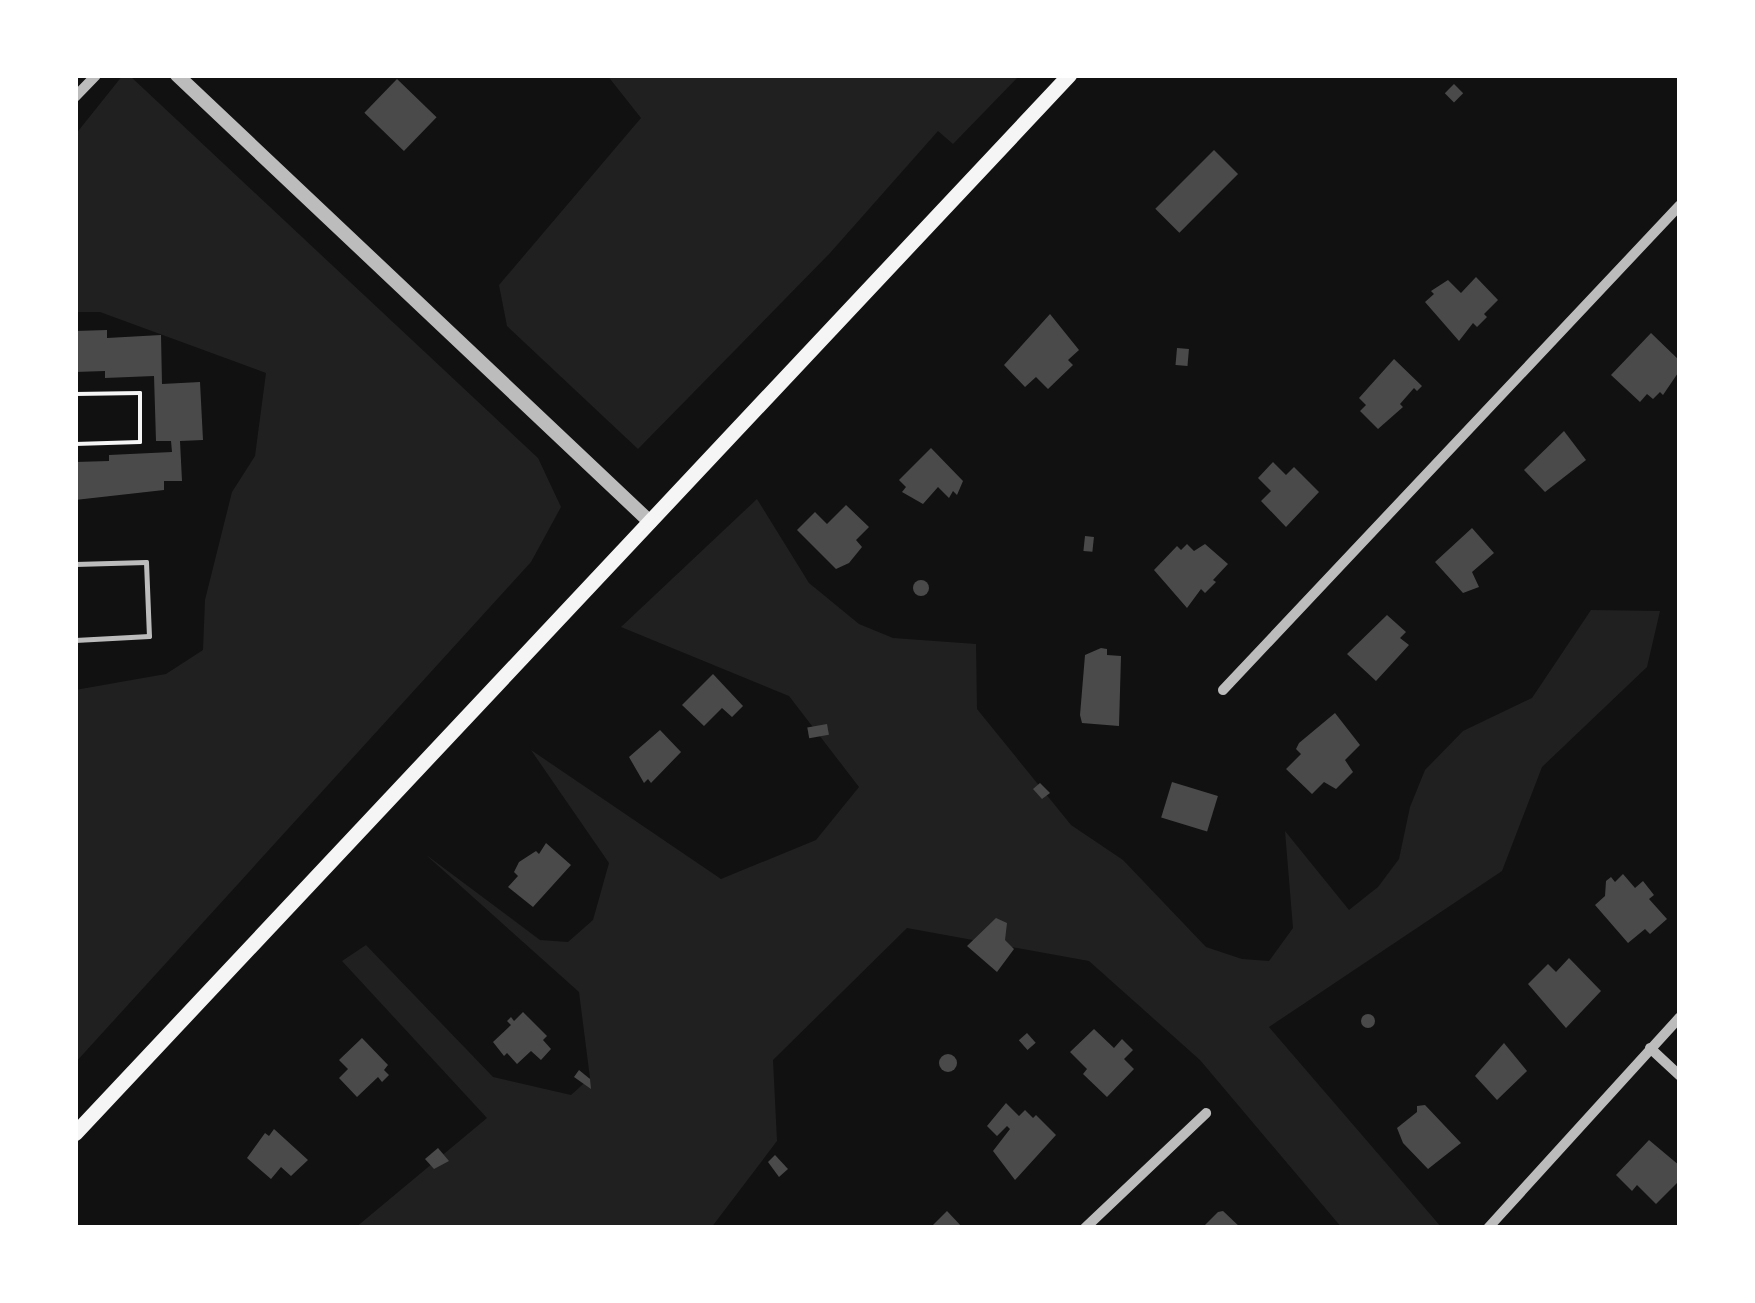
<!DOCTYPE html>
<style>
body{margin:0}
#map{position:relative;width:1755px;height:1303px;overflow:hidden;background:#111;font-family:"DM Sans",sans-serif}
div>[style]{position:absolute}
.green>*{inset:0;background:#202020}
.building>*{inset:0;background:#4a4a4a;transform-origin:0 0}
.round{border-radius:50%}
.path>*{height:4px;margin:-2px;padding:0 2px;transform-origin:2px;border-radius:2px;background:#f5f5f5}
.service>*{height:5px;margin:-2.5px;padding:0 2.5px;transform-origin:2.5px;border-radius:2.5px;background:#bcbcbc}
.minor>*{height:10px;margin:-5px;padding:0 5px;transform-origin:5px;border-radius:5px;background:#bcbcbc}
.tertiary>*{height:14px;margin:-7px;padding:0 7px;transform-origin:7px;border-radius:7px;background:#bcbcbc}
.secondary>*{height:15px;margin:-7.5px;padding:0 7.5px;transform-origin:7.5px;border-radius:7.5px;background:#f5f5f5}
span{translate:-50% -50%;white-space:nowrap;text-align:center;line-height:1.15;-webkit-text-stroke:9px #fff;paint-order:stroke}
.frame{position:absolute;inset:0;border:78px solid #fff;pointer-events:none}
</style>
<div id="map">
<div class="green">
<div style="clip-path:polygon(123px 75px,129px 75px,538px 458px,561px 507px,531px 562px,75px 1063px,75px 690px,166px 674px,203px 650px,205px 600px,232px 492px,255px 456px,266px 373px,100px 312px,75px 312px,75px 135px)"></div>
<div style="clip-path:polygon(607px 75px,1020px 75px,953px 144px,938px 131px,830px 253px,638px 449px,507px 326px,499px 285px,641px 118px)"></div>
<div style="clip-path:polygon(757px 499px,809px 583px,859px 624px,893px 638px,976px 644px,977px 709px,1071px 825px,1123px 860px,1206px 947px,1242px 959px,1269px 961px,1293px 928px,1285px 831px,1349px 910px,1378px 887px,1399px 859px,1410px 807px,1425px 770px,1463px 731px,1532px 698px,1591px 610px,1660px 611px,1647px 667px,1542px 767px,1502px 871px,1269px 1027px,1442px 1228px,1342px 1228px,1200px 1060px,1089px 961px,907px 928px,773px 1060px,777px 1141px,711px 1228px,355px 1228px,487px 1118px,342px 961px,366px 945px,493px 1077px,571px 1095px,590px 1078px,579px 992px,425px 854px,540px 940px,568px 942px,593px 920px,609px 863px,531px 750px,721px 879px,816px 840px,859px 787px,789px 696px,621px 627px)"></div>
</div>
<div class="building">
<div style="left:397px;top:79px;width:55px;height:47px;rotate:44deg"></div>
<div style="left:1454px;top:84px;width:13px;height:13px;rotate:45deg"></div>
<div style="left:1214px;top:150px;width:34px;height:83px;rotate:45deg"></div>
<div style="clip-path:polygon(1476px 277px,1498px 300px,1484px 314px,1487px 317px,1477px 327px,1473px 323px,1459px 341px,1425px 302px,1434px 294px,1431px 291px,1448px 280px,1461px 293px)"></div>
<div style="clip-path:polygon(1050px 314px,1079px 350px,1068px 360px,1073px 365px,1048px 389px,1036px 377px,1025px 387px,1004px 365px)"></div>
<div style="clip-path:polygon(107px 330px,107px 338px,161px 335px,162px 384px,200px 382px,203px 440px,180px 441px,182px 481px,164px 481px,164px 490px,75px 500px,75px 462px,109px 461px,109px 455px,172px 452px,171px 441px,156px 441px,154px 376px,105px 378px,105px 371px,75px 372px,75px 331px)"></div>
<div style="clip-path:polygon(1651px 333px,1680px 361px,1680px 370px,1663px 395px,1660px 392px,1653px 399px,1647px 394px,1640px 402px,1611px 375px)"></div>
<div style="left:1177px;top:348px;width:12px;height:17px;rotate:5deg"></div>
<div style="clip-path:polygon(1394px 359px,1422px 386px,1417px 391px,1414px 388px,1400px 404px,1403px 407px,1378px 429px,1360px 411px,1366px 405px,1359px 398px)"></div>
<div style="clip-path:polygon(1564px 431px,1586px 460px,1545px 492px,1524px 470px)"></div>
<div style="clip-path:polygon(931px 448px,963px 481px,957px 495px,953px 491px,949px 498px,938px 487px,923px 504px,902px 492px,906px 487px,899px 480px)"></div>
<div style="clip-path:polygon(1273px 462px,1286px 475px,1294px 467px,1319px 492px,1286px 527px,1261px 501px,1271px 491px,1258px 478px)"></div>
<div style="clip-path:polygon(846px 505px,869px 527px,856px 540px,862px 547px,849px 563px,836px 569px,797px 530px,815px 512px,827px 524px)"></div>
<div style="clip-path:polygon(1472px 528px,1494px 553px,1472px 572px,1479px 587px,1463px 593px,1435px 562px)"></div>
<div style="left:1085px;top:536px;width:9px;height:15px;rotate:6deg"></div>
<div style="clip-path:polygon(1187px 544px,1194px 551px,1205px 544px,1228px 564px,1213px 580px,1216px 582px,1205px 593px,1201px 589px,1187px 608px,1154px 570px,1177px 546px,1181px 550px)"></div>
<div class="round" style="left:913px;top:580px;width:16px;height:16px"></div>
<div style="clip-path:polygon(1387px 615px,1406px 632px,1400px 638px,1409px 645px,1376px 681px,1347px 654px)"></div>
<div style="clip-path:polygon(1101px 648px,1107px 649px,1107px 655px,1121px 656px,1119px 726px,1082px 723px,1080px 715px,1085px 655px)"></div>
<div style="clip-path:polygon(713px 674px,743px 706px,732px 717px,722px 708px,704px 726px,682px 705px)"></div>
<div style="clip-path:polygon(1335px 713px,1360px 745px,1345px 760px,1353px 772px,1336px 789px,1324px 782px,1312px 794px,1286px 769px,1301px 754px,1296px 749px,1299px 743px)"></div>
<div style="left:827px;top:724px;width:11px;height:20px;rotate:80deg"></div>
<div style="clip-path:polygon(660px 730px,681px 752px,651px 783px,648px 779px,644px 783px,629px 757px)"></div>
<div style="left:1172px;top:782px;width:48px;height:37px;rotate:17deg"></div>
<div style="clip-path:polygon(1040px 783px,1050px 793px,1042px 799px,1033px 789px)"></div>
<div style="clip-path:polygon(546px 843px,571px 865px,533px 907px,508px 887px,518px 876px,514px 872px,519px 862px,536px 851px,539px 854px)"></div>
<div style="clip-path:polygon(1623px 874px,1635px 888px,1643px 881px,1654px 895px,1649px 899px,1667px 919px,1650px 934px,1645px 929px,1628px 943px,1595px 905px,1605px 896px,1606px 881px,1611px 877px,1615px 882px)"></div>
<div style="clip-path:polygon(996px 918px,1007px 923px,1005px 940px,1014px 949px,997px 972px,967px 946px)"></div>
<div style="clip-path:polygon(1569px 958px,1601px 991px,1566px 1028px,1528px 984px,1548px 964px,1556px 972px)"></div>
<div style="clip-path:polygon(523px 1012px,547px 1036px,543px 1040px,551px 1049px,541px 1060px,531px 1051px,517px 1064px,507px 1053px,504px 1056px,493px 1042px,511px 1025px,507px 1021px,511px 1017px,514px 1021px)"></div>
<div class="round" style="left:1361px;top:1014px;width:14px;height:14px"></div>
<div style="clip-path:polygon(1094px 1029px,1114px 1048px,1122px 1039px,1133px 1050px,1124px 1059px,1134px 1069px,1107px 1097px,1083px 1074px,1087px 1069px,1070px 1052px)"></div>
<div style="left:1027px;top:1033px;width:13px;height:11px;rotate:48deg"></div>
<div style="clip-path:polygon(362px 1038px,388px 1065px,384px 1070px,389px 1075px,382px 1082px,378px 1077px,357px 1097px,339px 1078px,348px 1069px,339px 1060px)"></div>
<div style="clip-path:polygon(1504px 1043px,1527px 1071px,1497px 1100px,1475px 1076px)"></div>
<div class="round" style="left:939px;top:1054px;width:18px;height:18px"></div>
<div style="clip-path:polygon(579px 1070px,590px 1079px,591px 1089px,574px 1077px)"></div>
<div style="clip-path:polygon(1006px 1103px,1019px 1116px,1025px 1110px,1033px 1118px,1036px 1115px,1056px 1135px,1015px 1180px,993px 1151px,1010px 1129px,1007px 1126px,997px 1136px,987px 1126px)"></div>
<div style="clip-path:polygon(1425px 1105px,1461px 1143px,1428px 1169px,1403px 1143px,1397px 1128px,1417px 1112px,1417px 1106px)"></div>
<div style="clip-path:polygon(274px 1129px,308px 1160px,291px 1176px,281px 1167px,271px 1179px,247px 1158px,265px 1133px,269px 1136px)"></div>
<div style="clip-path:polygon(1649px 1140px,1680px 1166px,1680px 1180px,1656px 1204px,1637px 1185px,1632px 1191px,1616px 1175px)"></div>
<div style="clip-path:polygon(438px 1148px,449px 1161px,434px 1169px,425px 1159px)"></div>
<div style="clip-path:polygon(775px 1155px,788px 1169px,779px 1177px,768px 1162px)"></div>
<div style="clip-path:polygon(947px 1211px,963px 1228px,930px 1228px)"></div>
<div style="clip-path:polygon(1223px 1211px,1241px 1228px,1202px 1228px,1218px 1212px)"></div>
</div>
<div class="path">
<div style="left:75px;top:394px;width:65px;rotate:-0.9deg"></div>
<div style="left:140px;top:393px;width:49px;rotate:90deg"></div>
<div style="left:140px;top:442px;width:65px;rotate:178.2deg"></div>
</div>
<div class="service">
<div style="left:75px;top:564px;width:71px;rotate:-1.6deg"></div>
<div style="left:146px;top:562px;width:74px;rotate:87.7deg"></div>
<div style="left:149px;top:636px;width:74px;rotate:176.9deg"></div>
</div>
<div class="minor">
<div style="left:75px;top:97px;width:30px;rotate:-46deg"></div>
<div style="left:1223px;top:690px;width:666px;rotate:-46.7deg"></div>
<div style="left:1650px;top:1048px;width:41px;rotate:43deg"></div>
<div style="left:1085px;top:1228px;width:167px;rotate:-43.5deg"></div>
<div style="left:1488px;top:1228px;width:285px;rotate:-47.7deg"></div>
</div>
<div class="tertiary">
<div style="left:177px;top:75px;width:651px;rotate:43.38deg"></div>
</div>
<div class="secondary">
<div style="left:75px;top:1133px;width:1452px;rotate:-46.79deg"></div>
</div>
<div class="frame"></div>
</div>
